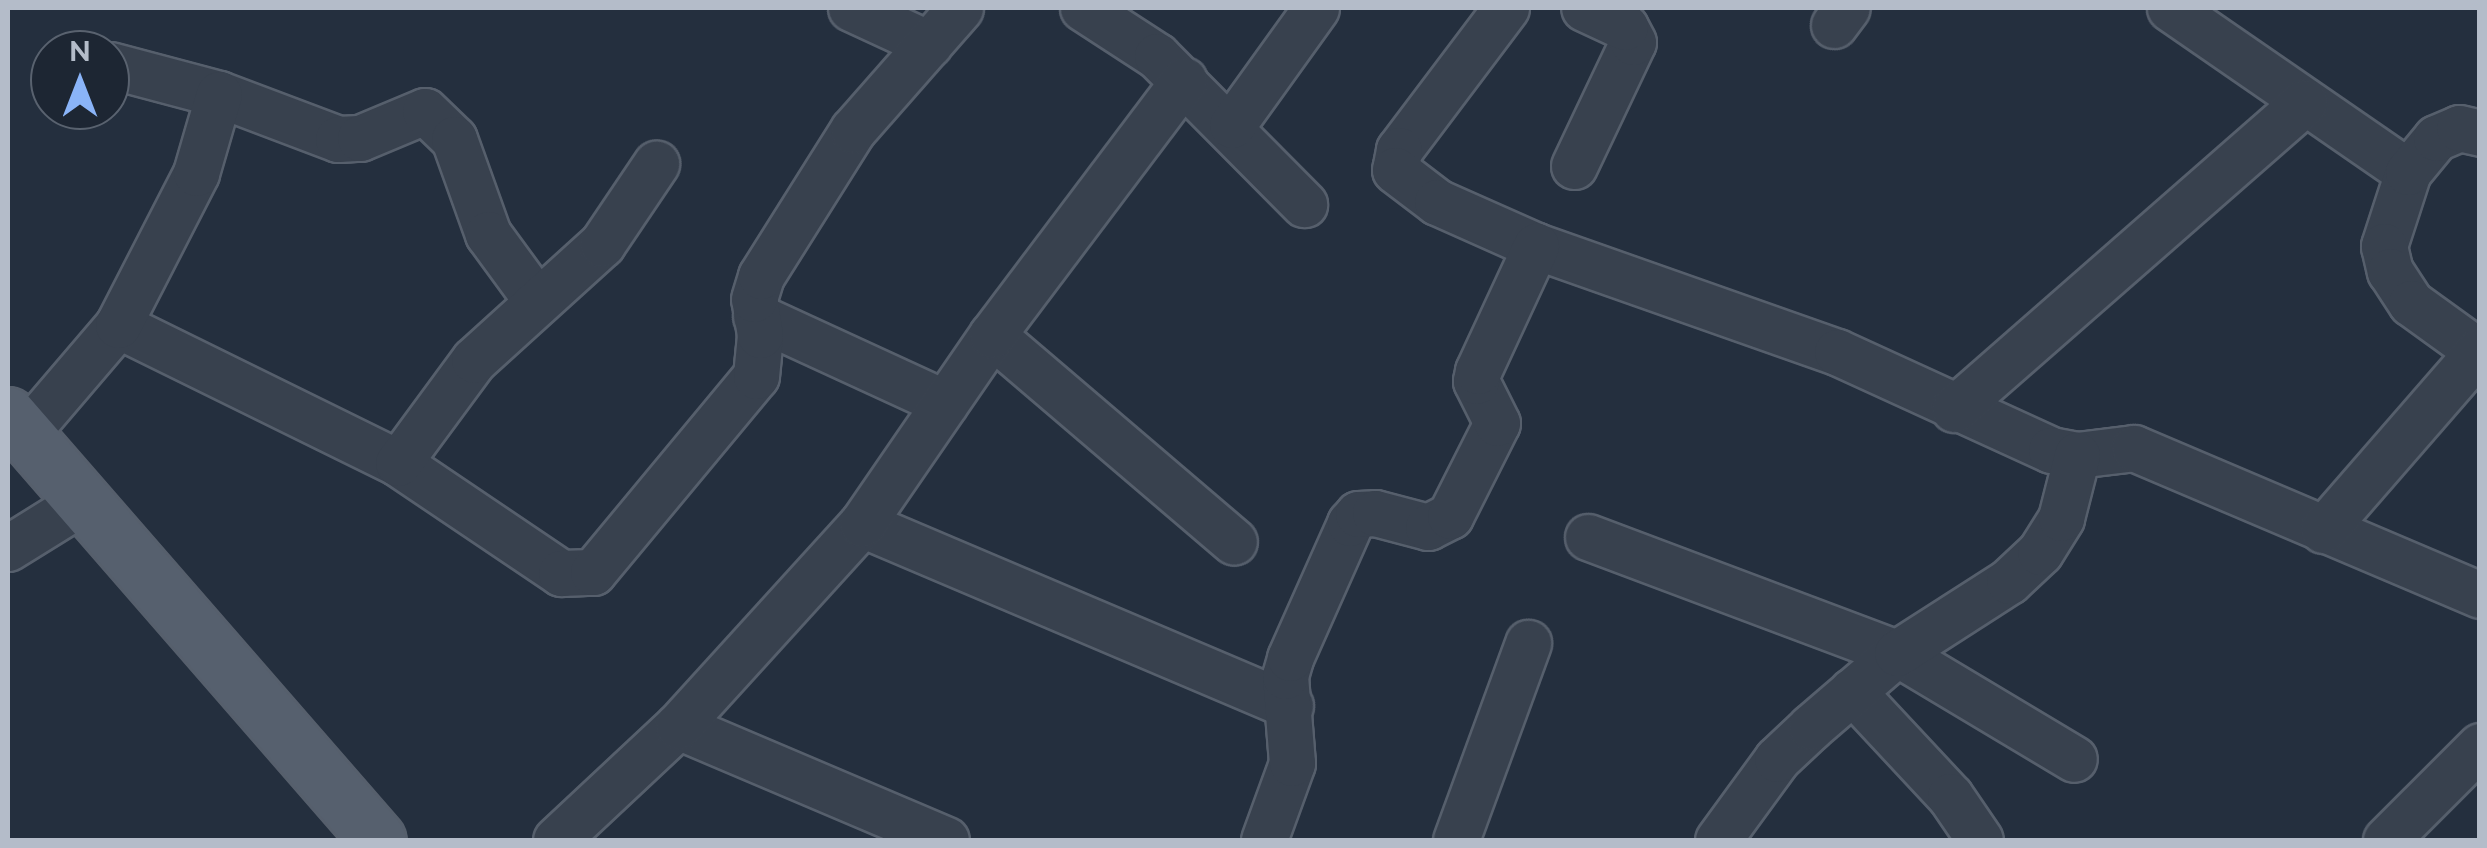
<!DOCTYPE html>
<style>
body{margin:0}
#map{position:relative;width:2487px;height:848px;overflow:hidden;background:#242f3e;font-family:Raleway,sans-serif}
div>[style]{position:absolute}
.roads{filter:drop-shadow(2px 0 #565f6c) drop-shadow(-2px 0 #565f6c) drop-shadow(0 2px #565f6c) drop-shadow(0 -2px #565f6c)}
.minor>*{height:45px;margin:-22.5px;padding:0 22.5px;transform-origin:22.5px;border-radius:22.5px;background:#38414e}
.major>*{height:55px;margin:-27.5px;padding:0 27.5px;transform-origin:27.5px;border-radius:27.5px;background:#56606e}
span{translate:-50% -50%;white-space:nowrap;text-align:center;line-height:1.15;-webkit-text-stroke:10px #1d2633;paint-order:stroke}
.frame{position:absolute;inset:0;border:10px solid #b4bcc9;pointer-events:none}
.north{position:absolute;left:30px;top:30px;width:100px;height:100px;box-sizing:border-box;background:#1d2633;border:2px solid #59626f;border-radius:50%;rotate:0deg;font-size:28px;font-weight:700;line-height:40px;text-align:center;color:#b4bcc9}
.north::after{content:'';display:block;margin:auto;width:35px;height:45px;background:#8ab4f8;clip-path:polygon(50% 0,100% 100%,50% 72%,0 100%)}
</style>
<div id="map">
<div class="roads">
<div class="minor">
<div style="left:851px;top:8px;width:86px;rotate:24.8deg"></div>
<div style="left:1083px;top:8px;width:88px;rotate:33deg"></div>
<div style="left:1157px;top:56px;width:209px;rotate:45.2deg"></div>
<div style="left:1506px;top:8px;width:178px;rotate:127deg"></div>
<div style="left:1399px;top:150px;width:20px;rotate:101deg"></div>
<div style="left:1395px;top:170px;width:53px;rotate:37.3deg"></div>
<div style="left:1437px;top:202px;width:108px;rotate:24deg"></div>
<div style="left:1536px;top:246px;width:319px;rotate:19.4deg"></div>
<div style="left:1837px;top:352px;width:235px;rotate:24.6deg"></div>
<div style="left:2051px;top:450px;width:26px;rotate:11deg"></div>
<div style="left:2077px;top:455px;width:57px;rotate:-7deg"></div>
<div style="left:2134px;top:448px;width:376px;rotate:23deg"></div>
<div style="left:2170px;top:8px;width:289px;rotate:34.6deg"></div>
<div style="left:2408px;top:172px;width:78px;rotate:108deg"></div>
<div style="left:2384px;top:246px;width:26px;rotate:77deg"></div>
<div style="left:2390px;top:271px;width:38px;rotate:57deg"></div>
<div style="left:2411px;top:303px;width:85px;rotate:35.9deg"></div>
<div style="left:1834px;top:25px;width:21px;rotate:-53deg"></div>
<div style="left:110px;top:65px;width:113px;rotate:14.9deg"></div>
<div style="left:219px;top:94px;width:127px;rotate:20.7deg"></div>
<div style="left:338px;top:139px;width:22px;rotate:-3deg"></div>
<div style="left:360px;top:138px;width:70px;rotate:-22.6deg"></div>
<div style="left:425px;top:111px;width:40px;rotate:44deg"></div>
<div style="left:454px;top:139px;width:101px;rotate:70.3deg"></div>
<div style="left:488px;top:234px;width:83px;rotate:53.8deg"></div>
<div style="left:1232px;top:125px;width:144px;rotate:-54.3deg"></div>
<div style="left:1574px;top:166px;width:137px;rotate:-64.6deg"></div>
<div style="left:1633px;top:42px;width:17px;rotate:-118deg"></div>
<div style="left:1625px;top:27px;width:45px;rotate:-155.1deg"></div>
<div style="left:2408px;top:172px;width:44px;rotate:-50.5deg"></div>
<div style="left:2436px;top:138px;width:25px;rotate:-23deg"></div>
<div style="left:2459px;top:128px;width:22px;rotate:13deg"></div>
<div style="left:756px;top:316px;width:208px;rotate:24.7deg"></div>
<div style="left:118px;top:325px;width:312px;rotate:26.2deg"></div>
<div style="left:398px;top:463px;width:197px;rotate:34deg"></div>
<div style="left:561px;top:573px;width:32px;rotate:-2deg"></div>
<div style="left:593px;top:572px;width:255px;rotate:-50.3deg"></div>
<div style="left:756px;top:376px;width:41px;rotate:-84.4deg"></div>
<div style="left:760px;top:335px;width:36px;rotate:-99deg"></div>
<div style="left:754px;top:299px;width:24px;rotate:-73deg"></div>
<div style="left:761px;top:276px;width:173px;rotate:-57.8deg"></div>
<div style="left:853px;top:130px;width:162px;rotate:-48.7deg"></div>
<div style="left:992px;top:335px;width:318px;rotate:40.5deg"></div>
<div style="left:1954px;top:409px;width:466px;rotate:-41.2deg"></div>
<div style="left:25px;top:434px;width:143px;rotate:-49.5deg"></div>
<div style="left:118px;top:325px;width:171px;rotate:-62.8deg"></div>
<div style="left:196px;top:173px;width:82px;rotate:-73.8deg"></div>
<div style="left:398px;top:463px;width:128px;rotate:-53.6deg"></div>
<div style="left:474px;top:360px;width:173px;rotate:-42.2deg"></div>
<div style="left:602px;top:244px;width:97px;rotate:-56deg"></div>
<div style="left:862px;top:524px;width:465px;rotate:23deg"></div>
<div style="left:2323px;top:530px;width:236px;rotate:-49deg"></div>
<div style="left:1588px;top:537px;width:330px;rotate:20.6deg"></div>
<div style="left:1897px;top:653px;width:206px;rotate:30.9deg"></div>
<div style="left:8px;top:548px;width:93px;rotate:-31.8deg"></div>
<div style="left:1852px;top:691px;width:144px;rotate:47deg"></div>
<div style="left:1950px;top:796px;width:53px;rotate:55.7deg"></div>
<div style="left:678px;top:726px;width:291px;rotate:23deg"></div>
<div style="left:556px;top:840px;width:167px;rotate:-43.1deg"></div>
<div style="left:678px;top:726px;width:273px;rotate:-47.7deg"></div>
<div style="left:862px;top:524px;width:229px;rotate:-55.5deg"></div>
<div style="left:992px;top:335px;width:319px;rotate:-53deg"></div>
<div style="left:1264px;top:840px;width:82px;rotate:-70deg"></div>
<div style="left:1292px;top:763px;width:87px;rotate:-94.6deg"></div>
<div style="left:1285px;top:676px;width:19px;rotate:-74deg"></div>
<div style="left:1290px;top:658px;width:148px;rotate:-66deg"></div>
<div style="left:1350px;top:523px;width:12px;rotate:-48deg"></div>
<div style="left:1358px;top:514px;width:17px;rotate:-3deg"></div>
<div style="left:1375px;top:513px;width:55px;rotate:14.8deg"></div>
<div style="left:1428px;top:527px;width:25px;rotate:-27deg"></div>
<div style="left:1450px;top:516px;width:104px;rotate:-63.2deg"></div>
<div style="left:1497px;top:423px;width:47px;rotate:-116.6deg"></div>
<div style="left:1476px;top:381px;width:10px;rotate:-79deg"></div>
<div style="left:1478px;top:371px;width:138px;rotate:-65.1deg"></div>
<div style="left:1456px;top:840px;width:210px;rotate:-69.9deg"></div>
<div style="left:1718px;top:840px;width:100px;rotate:-53.9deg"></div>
<div style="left:1777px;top:759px;width:47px;rotate:-43.3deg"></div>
<div style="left:1811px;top:727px;width:113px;rotate:-40.7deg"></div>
<div style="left:1897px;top:653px;width:133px;rotate:-32.7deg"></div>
<div style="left:2009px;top:581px;width:42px;rotate:-43.1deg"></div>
<div style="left:2040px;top:552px;width:40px;rotate:-58deg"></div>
<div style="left:2061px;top:518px;width:65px;rotate:-75.7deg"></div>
<div style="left:2386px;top:840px;width:133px;rotate:-45deg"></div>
</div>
<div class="major">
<div style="left:8px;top:415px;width:563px;rotate:48.96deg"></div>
</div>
</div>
<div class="frame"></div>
<div class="north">N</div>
</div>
